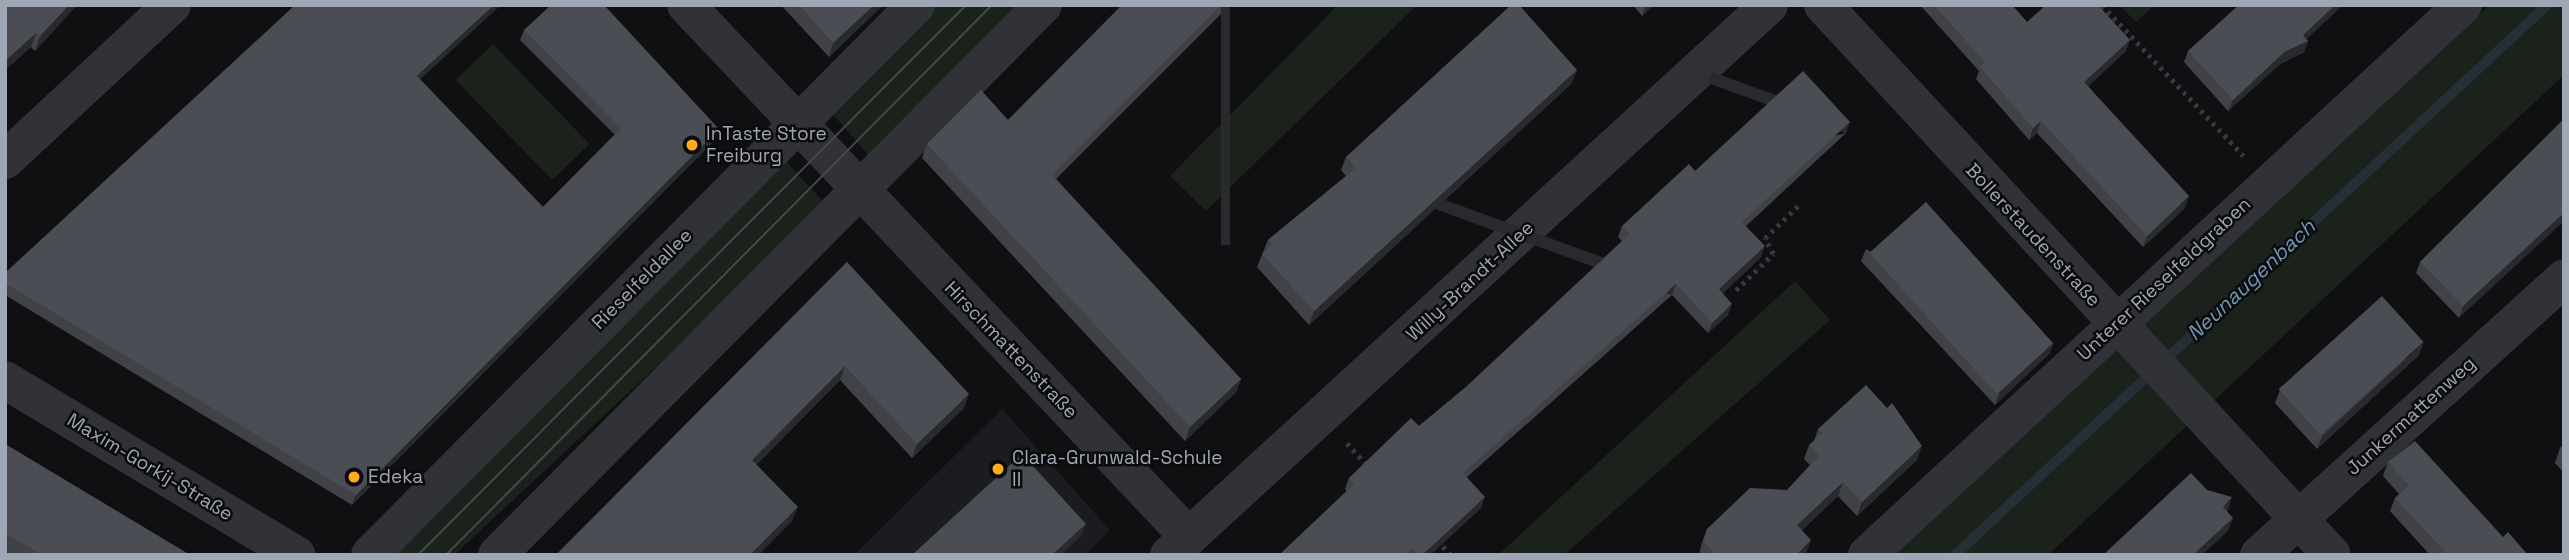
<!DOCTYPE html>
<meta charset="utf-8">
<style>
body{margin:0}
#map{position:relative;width:2569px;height:560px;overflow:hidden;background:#101012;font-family:"Space Grotesk",sans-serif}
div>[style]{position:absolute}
.built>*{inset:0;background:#1b1c1f}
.green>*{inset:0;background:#1a221b;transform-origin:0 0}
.stream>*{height:10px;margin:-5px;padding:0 5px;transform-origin:5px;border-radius:5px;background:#252f36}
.path>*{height:4.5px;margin-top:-2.25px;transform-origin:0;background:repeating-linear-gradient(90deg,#37393e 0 3.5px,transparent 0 8.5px)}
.minor>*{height:38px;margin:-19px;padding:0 19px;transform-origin:19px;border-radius:19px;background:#313237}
.tram>*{height:2px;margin:-1px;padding:0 1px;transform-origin:1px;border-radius:1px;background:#45484e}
.wall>*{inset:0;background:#404248}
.shaded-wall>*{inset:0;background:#292a2e;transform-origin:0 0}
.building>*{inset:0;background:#4a4d54;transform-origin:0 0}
.dots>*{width:19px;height:19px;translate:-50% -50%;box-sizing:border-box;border:4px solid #0b0b0d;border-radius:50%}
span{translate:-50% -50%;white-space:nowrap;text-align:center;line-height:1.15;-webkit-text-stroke:5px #0b0b0d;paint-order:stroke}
.poi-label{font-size:19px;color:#9fa6b4}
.left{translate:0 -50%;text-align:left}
.street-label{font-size:19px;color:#9fa6b4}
.water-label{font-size:21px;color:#7297b4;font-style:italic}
.frame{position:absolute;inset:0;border:7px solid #9fa6b4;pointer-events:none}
</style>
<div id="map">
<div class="built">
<div style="clip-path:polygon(1002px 409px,1110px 530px,1085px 555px,854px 555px)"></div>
</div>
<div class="green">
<div style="clip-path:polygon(931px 5px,1028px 5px,873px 160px,828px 109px)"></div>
<div style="clip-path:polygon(1338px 5px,1417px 5px,1206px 211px,1170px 176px)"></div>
<div style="clip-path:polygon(2119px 5px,2155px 5px,2136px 22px)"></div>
<div style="clip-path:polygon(2490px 5px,2564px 5px,2564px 75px,2048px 555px,1893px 555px)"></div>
<div style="left:493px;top:44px;width:139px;height:52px;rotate:46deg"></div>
<div style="left:781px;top:156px;width:69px;height:562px;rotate:47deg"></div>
<div style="clip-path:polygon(1795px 281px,1830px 320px,1564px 555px,1498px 555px)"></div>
</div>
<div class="stream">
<div style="left:1955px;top:555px;width:808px;rotate:-42.89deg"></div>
</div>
<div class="path">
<div style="left:2102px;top:5px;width:207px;rotate:46.8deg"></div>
<div style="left:1736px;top:290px;width:52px;rotate:-44.2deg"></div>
<div style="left:1773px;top:254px;width:18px;rotate:-117deg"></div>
<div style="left:1765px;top:238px;width:50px;rotate:-44.2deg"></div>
<div style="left:1347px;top:443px;width:30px;rotate:48deg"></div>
<div style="left:1437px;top:540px;width:21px;rotate:47deg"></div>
</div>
<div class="minor">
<div style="left:686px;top:5px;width:731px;rotate:46.61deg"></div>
<div style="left:1823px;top:5px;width:749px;rotate:47.22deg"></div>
<div style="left:5px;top:160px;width:228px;rotate:-42.9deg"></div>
<div style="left:5px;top:380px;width:340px;rotate:31deg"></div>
<div style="left:370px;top:555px;width:775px;rotate:-45.21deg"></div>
<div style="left:497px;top:555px;width:775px;rotate:-45.21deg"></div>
<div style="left:1169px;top:555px;width:814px;rotate:-42.51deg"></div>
<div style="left:1867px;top:555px;width:811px;rotate:-42.7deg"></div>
<div style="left:2259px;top:555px;width:412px;rotate:-42.2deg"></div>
</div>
<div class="tram">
<div style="left:418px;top:555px;width:776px;rotate:-45.1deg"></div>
<div style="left:446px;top:555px;width:775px;rotate:-45.21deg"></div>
</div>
<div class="wall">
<div style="clip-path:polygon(5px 5px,77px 5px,35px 51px,31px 47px,5px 70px)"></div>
<div style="clip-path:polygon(781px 5px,883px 5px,829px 57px)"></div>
<div style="clip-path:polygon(1122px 5px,1230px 5px,1056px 179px,1241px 379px,1236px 392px,1185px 441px,922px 158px,927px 144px,1008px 120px)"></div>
<div style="clip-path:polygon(1633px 5px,1654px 5px,1642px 16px)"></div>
<div style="clip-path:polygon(1920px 5px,2012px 5px,2027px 22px,2126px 51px,2088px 86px,2185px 208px,2143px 247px,2037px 133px,2029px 140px,1976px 79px,1979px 71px)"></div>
<div style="clip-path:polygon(2239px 5px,2343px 5px,2306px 39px,2308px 41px,2304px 52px,2280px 64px,2228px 111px,2184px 62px,2188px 51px)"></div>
<div style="clip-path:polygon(524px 30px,716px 139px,352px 505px,5px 295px,5px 273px,420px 80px,543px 207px,615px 135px,520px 40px)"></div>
<div style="clip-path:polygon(1572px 83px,1309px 325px,1257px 267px,1268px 240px,1346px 176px,1341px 170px,1346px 157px)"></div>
<div style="clip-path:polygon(2564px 119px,2459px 318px,2416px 273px,2420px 262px)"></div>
<div style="clip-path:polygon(1846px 133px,1746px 226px,1761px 257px,1723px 293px,1728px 315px,1708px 333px,1672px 295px,1467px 477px,1481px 508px,1430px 555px,1279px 555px,1347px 492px,1345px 489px,1349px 478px,1419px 426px,1466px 387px,1622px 241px,1618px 237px,1622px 226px,1695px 171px)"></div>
<div style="clip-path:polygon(1866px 249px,2050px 353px,1995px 405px,1861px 261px)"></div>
<div style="clip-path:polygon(847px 262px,964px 408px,912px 458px,840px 380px,756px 465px,792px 521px,556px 555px)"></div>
<div style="clip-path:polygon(2419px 355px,2317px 449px,2275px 403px,2280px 390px)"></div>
<div style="clip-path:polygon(1818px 429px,1917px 460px,1857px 516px,1838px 496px,1802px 530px,1806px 554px,1805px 555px,1699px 555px,1702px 542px,1707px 529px,1787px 490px,1810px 465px,1804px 459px,1809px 445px,1814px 441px)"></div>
<div style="clip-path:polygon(5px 444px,190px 555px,11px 555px,5px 551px)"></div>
<div style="clip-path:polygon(2564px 444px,2564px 473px,2555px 463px,2560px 448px)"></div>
<div style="clip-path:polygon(2388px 462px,2503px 537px,2528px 555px,2430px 555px,2390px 511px,2395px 498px,2399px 494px,2383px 476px)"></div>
</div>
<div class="shaded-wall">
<div style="clip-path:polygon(69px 5px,77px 5px,35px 51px,40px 36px)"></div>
<div style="clip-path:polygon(494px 5px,501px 5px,413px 86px,417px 76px)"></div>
<div style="clip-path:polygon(874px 5px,883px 5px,829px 57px,833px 43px)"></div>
<div style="left:1221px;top:5px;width:9px;height:240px"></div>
<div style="clip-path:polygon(1646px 5px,1654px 5px,1642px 16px)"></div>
<div style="clip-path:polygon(2335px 5px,2343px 5px,2301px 44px,2308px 41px,2304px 52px,2280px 64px,2228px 111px,2233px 100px)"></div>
<div style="clip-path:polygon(36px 33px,31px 47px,5px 70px,5px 61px)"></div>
<div style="clip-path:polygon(2130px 40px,2126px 51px,2080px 94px,2084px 82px)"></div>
<div style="clip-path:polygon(1577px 70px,1572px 83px,1309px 325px,1314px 311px)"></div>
<div style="clip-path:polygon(2041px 121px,2037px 133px,2029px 140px,2033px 128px)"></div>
<div style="left:1850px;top:122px;width:12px;height:147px;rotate:110deg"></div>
<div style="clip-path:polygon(719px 129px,716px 139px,352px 505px,356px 495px)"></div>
<div style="clip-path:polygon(2189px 196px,2185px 208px,2143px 247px,2147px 236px)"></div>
<div style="clip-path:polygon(2564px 213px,2564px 221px,2459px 318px,2463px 306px)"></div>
<div style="clip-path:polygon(1765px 246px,1761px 257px,1715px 300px,1719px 289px)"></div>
<div style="left:1676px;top:284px;width:12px;height:285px;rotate:110deg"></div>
<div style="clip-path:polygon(1732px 304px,1728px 315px,1708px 333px,1712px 323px)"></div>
<div style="clip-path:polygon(2054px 342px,2050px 353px,1995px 405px,1999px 393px)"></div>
<div style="clip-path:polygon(2424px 342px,2419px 355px,2317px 449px,2322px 436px)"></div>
<div style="clip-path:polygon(845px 366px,840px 380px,747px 474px,752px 460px)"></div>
<div style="clip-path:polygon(1241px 379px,1236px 392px,1185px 441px,1190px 427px)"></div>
<div style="clip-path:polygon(969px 394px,964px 408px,912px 458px,917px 444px)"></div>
<div style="clip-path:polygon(1922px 446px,1917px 460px,1857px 516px,1862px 502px)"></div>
<div style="clip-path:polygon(1843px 482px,1838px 496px,1792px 539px,1797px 525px)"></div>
<div style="clip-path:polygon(1485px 497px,1481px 508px,1430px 555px,1422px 555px)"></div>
<div style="clip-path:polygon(2232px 497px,2228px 510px,2218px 520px,2223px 507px)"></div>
<div style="clip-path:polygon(798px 507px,792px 521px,759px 555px,750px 555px)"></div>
<div style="clip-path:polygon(2233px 518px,2228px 531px,2202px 555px,2193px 555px)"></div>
<div style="clip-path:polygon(1086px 524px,1081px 536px,1061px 555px,1052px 555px)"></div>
<div style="clip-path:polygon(1811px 540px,1806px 554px,1805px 555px,1796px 555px)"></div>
</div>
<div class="building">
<div style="clip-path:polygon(5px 5px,69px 5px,40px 36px,36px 33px,5px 61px)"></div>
<div style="clip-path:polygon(295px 5px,494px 5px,417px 76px,543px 207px,621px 128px,524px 30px,551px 5px,604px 5px,719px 129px,356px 495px,5px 283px,5px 273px)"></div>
<div style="clip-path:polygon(799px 5px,874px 5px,833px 43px)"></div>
<div style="clip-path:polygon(1122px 5px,1221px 5px,1052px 175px,1241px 379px,1190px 427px,927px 144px,981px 90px,1008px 120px)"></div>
<div style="clip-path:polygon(1511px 5px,1519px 5px,1577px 70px,1314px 311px,1262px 254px,1272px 244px,1268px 240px,1356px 168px,1346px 157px)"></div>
<div style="clip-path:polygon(1934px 5px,2012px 5px,2027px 22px,2046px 5px,2098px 5px,2130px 40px,2084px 82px,2189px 196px,2147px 236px,2041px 121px,2033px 128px,1980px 67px,1985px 62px)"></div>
<div style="clip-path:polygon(2239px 5px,2335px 5px,2303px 35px,2308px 41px,2284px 52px,2233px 100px,2188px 51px)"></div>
<div style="clip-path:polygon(1803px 71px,1850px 122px,1742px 222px,1765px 246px,1719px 289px,1732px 304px,1712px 323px,1676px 284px,1463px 473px,1485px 497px,1422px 555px,1419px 555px,1412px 547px,1405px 555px,1279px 555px,1354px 484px,1349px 478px,1411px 418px,1419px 426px,1466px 387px,1630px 234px,1622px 226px,1689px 164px,1695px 171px)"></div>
<div style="clip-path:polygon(2564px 119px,2564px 213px,2463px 306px,2420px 262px)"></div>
<div style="left:1926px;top:202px;width:190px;height:76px;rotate:48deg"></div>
<div style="clip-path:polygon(847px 262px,969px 394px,917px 444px,845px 366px,752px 460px,798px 507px,750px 555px,556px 555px)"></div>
<div style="left:2382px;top:296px;width:62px;height:139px;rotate:48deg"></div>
<div style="clip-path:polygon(1866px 385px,1887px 408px,1892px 403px,1922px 446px,1862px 502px,1843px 482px,1797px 525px,1811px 540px,1796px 555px,1716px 555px,1704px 542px,1707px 529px,1750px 488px,1787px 490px,1819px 456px,1809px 445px,1822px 433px,1818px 429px)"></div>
<div style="clip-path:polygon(2415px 441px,2503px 537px,2508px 532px,2528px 555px,2448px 555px,2395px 498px,2409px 485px,2388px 462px)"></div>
<div style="clip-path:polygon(5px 444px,190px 555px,42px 555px,5px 533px)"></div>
<div style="clip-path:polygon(1022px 454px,1086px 524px,1052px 555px,912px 555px)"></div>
<div style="clip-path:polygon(2191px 473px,2207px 490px,2232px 497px,2223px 507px,2233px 518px,2193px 555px,2103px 555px)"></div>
</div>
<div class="dots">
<div style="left:692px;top:145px;background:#ffab1b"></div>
<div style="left:998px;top:469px;background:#ffab1b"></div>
<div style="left:354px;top:477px;background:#ffab1b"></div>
</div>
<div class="poi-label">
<span class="left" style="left:706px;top:145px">InTaste Store<br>Freiburg</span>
<span class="left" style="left:1012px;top:469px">Clara-Grunwald-Schule<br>II</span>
<span class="left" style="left:368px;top:477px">Edeka</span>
</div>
<div class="street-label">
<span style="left:2033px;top:235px;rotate:47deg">Bollerstaudenstraße</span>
<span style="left:642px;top:279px;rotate:-45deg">Rieselfeldallee</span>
<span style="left:2164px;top:279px;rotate:-43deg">Unterer Rieselfeldgraben</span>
<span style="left:1470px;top:281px;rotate:-43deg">Willy-Brandt-Allee</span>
<span style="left:1011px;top:350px;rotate:46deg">Hirschmattenstraße</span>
<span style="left:2411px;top:416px;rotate:-42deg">Junkermattenweg</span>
<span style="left:150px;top:467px;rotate:31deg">Maxim-Gorkij-Straße</span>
</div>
<div class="water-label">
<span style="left:2251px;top:280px;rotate:-43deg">Neunaugenbach</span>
</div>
<div class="frame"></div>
</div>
